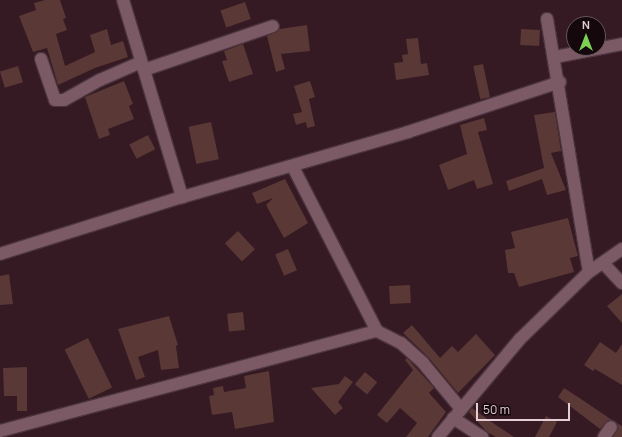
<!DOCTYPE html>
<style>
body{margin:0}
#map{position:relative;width:622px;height:437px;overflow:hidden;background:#351923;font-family:Manrope,sans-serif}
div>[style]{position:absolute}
.building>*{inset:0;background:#593835;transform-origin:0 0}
.roads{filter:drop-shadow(1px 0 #4b343d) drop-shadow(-1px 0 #4b343d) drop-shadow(0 1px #4b343d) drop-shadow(0 -1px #4b343d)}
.street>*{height:12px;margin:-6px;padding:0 6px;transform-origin:6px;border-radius:6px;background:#7b5965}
span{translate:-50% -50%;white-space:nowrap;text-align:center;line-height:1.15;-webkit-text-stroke:3px #15080d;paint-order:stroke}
.north{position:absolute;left:566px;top:16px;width:40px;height:40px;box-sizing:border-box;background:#15080d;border:1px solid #67575d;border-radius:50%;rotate:0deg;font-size:11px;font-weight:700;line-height:16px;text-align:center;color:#e2ced4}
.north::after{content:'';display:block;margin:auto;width:14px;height:18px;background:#7dd154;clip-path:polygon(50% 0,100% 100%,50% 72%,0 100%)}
.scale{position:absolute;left:476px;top:403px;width:94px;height:18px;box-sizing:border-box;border:2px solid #e2ced4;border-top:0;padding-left:5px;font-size:12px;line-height:14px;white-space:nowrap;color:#e2ced4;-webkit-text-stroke:3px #15080d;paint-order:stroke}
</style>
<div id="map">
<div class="building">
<div style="clip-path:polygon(45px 0,60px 0,66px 18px,63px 19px,67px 30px,56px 34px,65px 66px,95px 52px,90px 35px,107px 29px,111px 45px,123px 41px,128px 57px,95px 68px,58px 85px,47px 48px,33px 52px,19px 16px,36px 10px,34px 3px)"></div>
<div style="left:245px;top:2px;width:18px;height:26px;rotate:71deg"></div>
<div style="clip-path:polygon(307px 25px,310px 51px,281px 54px,285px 69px,276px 72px,267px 36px,280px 29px)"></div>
<div style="left:521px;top:29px;width:19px;height:16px;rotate:3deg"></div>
<div style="clip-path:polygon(418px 38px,421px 64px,427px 63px,429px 75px,396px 80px,394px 63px,403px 62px,402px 55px,408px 54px,406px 39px)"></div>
<div style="clip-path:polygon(243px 44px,253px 74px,229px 82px,222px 61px,227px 60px,224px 51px)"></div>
<div style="left:483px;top:64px;width:34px;height:10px;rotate:78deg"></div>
<div style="left:18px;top:66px;width:17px;height:19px;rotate:73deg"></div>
<div style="clip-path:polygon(124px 81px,133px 104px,129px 106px,134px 119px,108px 129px,110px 135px,99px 139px,85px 97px)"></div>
<div style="clip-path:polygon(310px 81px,315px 97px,309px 99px,315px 126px,307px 128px,306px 122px,296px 125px,293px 114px,302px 112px,294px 86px)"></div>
<div style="clip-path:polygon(555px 112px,561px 151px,551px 153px,566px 190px,547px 195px,542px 179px,509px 191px,506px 181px,544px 168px,534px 115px)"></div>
<div style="clip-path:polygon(484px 118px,487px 130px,478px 132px,493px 184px,477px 189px,474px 180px,448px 190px,439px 165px,467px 154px,460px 125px)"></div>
<div style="left:211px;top:122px;width:38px;height:23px;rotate:78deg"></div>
<div style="left:148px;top:135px;width:16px;height:21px;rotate:63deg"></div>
<div style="clip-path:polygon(285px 179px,308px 223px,284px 238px,266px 205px,273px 198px,257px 204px,252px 193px)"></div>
<div style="clip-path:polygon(568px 218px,578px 256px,570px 258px,574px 272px,519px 287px,514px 273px,508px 273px,505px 250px,515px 248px,511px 232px)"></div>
<div style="left:238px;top:231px;width:25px;height:18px;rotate:47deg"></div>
<div style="left:288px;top:249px;width:23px;height:14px;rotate:67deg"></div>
<div style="clip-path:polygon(9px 274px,13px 304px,0 305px,0 276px)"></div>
<div style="left:410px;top:285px;width:18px;height:21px;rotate:87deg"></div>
<div style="clip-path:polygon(622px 294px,622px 323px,607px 306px)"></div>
<div style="left:243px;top:312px;width:18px;height:16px;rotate:84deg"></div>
<div style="clip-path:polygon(169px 316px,178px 345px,176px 346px,179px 368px,161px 370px,158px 350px,138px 357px,145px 377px,136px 380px,118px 329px)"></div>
<div style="clip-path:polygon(412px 325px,440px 358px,452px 346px,458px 352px,476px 334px,495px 355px,458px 393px,429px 358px,403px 333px)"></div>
<div style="left:88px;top:338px;width:55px;height:26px;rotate:64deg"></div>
<div style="clip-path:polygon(600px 342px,616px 353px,622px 344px,622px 385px,595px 369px,593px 371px,584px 365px)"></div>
<div style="clip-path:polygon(407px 358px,434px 388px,429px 393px,446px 412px,428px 437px,406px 437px,417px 423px,400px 408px,387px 423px,377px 415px,413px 370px,405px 360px)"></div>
<div style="clip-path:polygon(27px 367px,27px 411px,17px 411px,17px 396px,4px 396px,3px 368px)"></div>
<div style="clip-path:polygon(269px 371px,274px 422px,235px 429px,232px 412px,212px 415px,209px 396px,214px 395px,213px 388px,223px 386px,224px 392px,246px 388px,244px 376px)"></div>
<div style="left:365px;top:372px;width:16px;height:16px;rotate:40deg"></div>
<div style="clip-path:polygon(345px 376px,353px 382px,338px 402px,343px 408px,335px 415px,311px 388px,339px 384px)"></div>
<div style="clip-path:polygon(564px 388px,578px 397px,612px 420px,608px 420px,600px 429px,558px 397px)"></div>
<div style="clip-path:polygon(472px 408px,493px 423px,514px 437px,496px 437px,487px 432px,469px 412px)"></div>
<div style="clip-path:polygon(546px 416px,557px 422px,549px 437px,535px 437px)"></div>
<div style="clip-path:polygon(617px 423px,622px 426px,622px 437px,613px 437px,618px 428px)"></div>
</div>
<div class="roads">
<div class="street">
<div style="left:123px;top:0;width:206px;rotate:73.3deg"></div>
<div style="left:547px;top:19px;width:256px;rotate:80.6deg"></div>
<div style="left:555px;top:57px;width:68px;rotate:-11deg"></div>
<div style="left:41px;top:59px;width:43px;rotate:71.1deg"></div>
<div style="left:55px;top:100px;width:9px"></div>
<div style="left:64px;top:100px;width:41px;rotate:-29.1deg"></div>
<div style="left:100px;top:80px;width:45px;rotate:-23.7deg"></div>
<div style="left:144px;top:70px;width:136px;rotate:-18.8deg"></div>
<div style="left:293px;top:167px;width:184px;rotate:62.9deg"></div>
<div style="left:377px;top:331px;width:27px;rotate:27deg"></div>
<div style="left:401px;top:343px;width:30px;rotate:42deg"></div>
<div style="left:423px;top:363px;width:60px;rotate:50.4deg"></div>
<div style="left:0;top:254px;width:191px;rotate:-17.4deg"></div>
<div style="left:182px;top:197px;width:235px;rotate:-16deg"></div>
<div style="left:408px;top:132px;width:160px;rotate:-18.2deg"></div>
<div style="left:604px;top:264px;width:26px;rotate:47deg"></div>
<div style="left:453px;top:418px;width:35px;rotate:33deg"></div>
<div style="left:0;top:431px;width:390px;rotate:-14.9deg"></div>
<div style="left:438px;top:437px;width:128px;rotate:-50.1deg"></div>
<div style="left:520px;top:339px;width:96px;rotate:-44.2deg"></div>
<div style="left:589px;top:272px;width:40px;rotate:-34.9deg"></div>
<div style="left:604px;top:437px;width:12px;rotate:-55deg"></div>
</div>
</div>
<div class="north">N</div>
<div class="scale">50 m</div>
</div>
